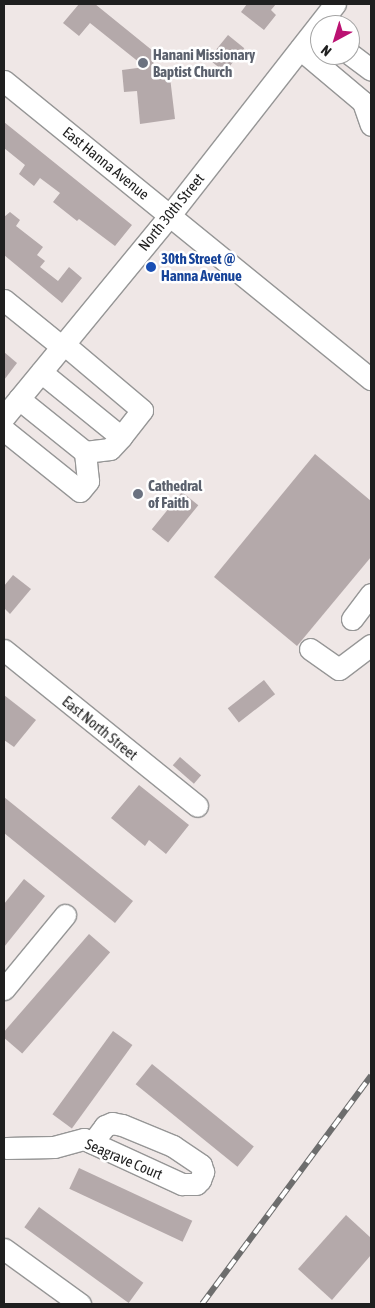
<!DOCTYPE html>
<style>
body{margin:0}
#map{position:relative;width:375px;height:1308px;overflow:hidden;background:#efe7e6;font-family:"Asap Condensed",sans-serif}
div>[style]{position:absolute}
.building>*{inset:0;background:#b4a9aa;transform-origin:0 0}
.roads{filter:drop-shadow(1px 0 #969696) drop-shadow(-1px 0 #969696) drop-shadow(0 1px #969696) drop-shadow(0 -1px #969696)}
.minor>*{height:21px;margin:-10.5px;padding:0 10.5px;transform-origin:10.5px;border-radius:10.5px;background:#fff}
.rail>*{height:5.5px;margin-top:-2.75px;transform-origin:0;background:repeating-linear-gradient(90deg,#fff 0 11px,#6d6d6d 0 22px);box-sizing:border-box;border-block:1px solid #6d6d6d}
.dots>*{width:14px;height:14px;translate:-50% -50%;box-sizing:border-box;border:2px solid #fff;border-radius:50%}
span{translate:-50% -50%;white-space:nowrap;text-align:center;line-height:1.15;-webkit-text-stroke:5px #fff;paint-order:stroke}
.worship-label{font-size:15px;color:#5b616d;font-weight:700}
.left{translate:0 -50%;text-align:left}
.street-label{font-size:15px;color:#1f1f1f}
.transit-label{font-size:15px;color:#164399;font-weight:700}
.frame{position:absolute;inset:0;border:5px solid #1f1f1f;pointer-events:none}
.north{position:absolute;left:310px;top:15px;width:50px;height:50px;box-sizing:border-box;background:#fff;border:1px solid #a5a5a5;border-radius:50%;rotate:219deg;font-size:14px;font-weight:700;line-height:20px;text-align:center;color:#1f1f1f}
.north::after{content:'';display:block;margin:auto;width:18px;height:22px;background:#bb1272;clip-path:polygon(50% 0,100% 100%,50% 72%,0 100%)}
</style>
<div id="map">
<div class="building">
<div style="clip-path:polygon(79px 4px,95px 4px,153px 51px,154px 71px,169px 69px,175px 119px,140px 124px,137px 91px,124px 92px,122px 70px,145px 67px,90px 23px,79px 36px,63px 23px)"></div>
<div style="clip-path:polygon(247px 4px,276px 4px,271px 10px,276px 15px,264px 30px,241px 12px)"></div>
<div style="left:228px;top:35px;width:21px;height:31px;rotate:39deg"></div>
<div style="clip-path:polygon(4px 122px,132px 225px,115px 246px,79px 219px,77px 221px,53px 202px,60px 193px,40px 178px,34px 186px,19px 174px,25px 165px,4px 148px)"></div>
<div style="clip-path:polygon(10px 212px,20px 220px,16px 226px,43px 247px,37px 255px,45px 261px,40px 267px,58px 281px,69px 267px,82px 278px,62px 303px,4px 255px,4px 217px)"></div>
<div style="clip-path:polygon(4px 352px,17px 363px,4px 380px)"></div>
<div style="clip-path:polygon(315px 454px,371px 501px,371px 557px,297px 646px,214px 577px)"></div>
<div style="left:182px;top:492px;width:21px;height:48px;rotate:39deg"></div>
<div style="clip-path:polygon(13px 575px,31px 589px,10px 614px,4px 608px,4px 586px)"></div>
<div style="left:264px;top:680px;width:18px;height:46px;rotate:52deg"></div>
<div style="clip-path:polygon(4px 695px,36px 720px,14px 747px,4px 740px)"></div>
<div style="left:180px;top:757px;width:28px;height:11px;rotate:41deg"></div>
<div style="clip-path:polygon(139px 785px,189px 825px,166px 854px,149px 840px,145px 846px,111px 818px)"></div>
<div style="clip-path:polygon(4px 797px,133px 901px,115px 923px,4px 833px)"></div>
<div style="clip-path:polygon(24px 879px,45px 896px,4px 947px,4px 904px)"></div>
<div style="left:89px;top:934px;width:28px;height:134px;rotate:41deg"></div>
<div style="left:113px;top:1031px;width:24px;height:103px;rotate:36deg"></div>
<div style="left:152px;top:1064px;width:131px;height:26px;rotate:39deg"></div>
<div style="left:79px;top:1168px;width:125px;height:23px;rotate:25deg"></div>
<div style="left:39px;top:1207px;width:129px;height:25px;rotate:36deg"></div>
<div style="clip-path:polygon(346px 1215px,371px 1238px,371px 1255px,332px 1300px,298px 1269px)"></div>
</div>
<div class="roads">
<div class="minor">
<div style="left:300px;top:49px;width:82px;rotate:40.1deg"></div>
<div style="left:363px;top:102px;width:24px;rotate:71deg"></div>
<div style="left:350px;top:54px;width:26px;rotate:37deg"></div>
<div style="left:4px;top:81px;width:473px;rotate:39.1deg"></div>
<div style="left:4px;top:300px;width:75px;rotate:39deg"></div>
<div style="left:41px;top:372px;width:103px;rotate:39.1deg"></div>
<div style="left:121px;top:437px;width:34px;rotate:-52deg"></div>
<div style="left:142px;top:410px;width:102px;rotate:-139.8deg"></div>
<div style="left:4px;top:417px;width:261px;rotate:-50.6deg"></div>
<div style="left:170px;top:215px;width:268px;rotate:-52deg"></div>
<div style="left:4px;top:430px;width:97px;rotate:38.8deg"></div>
<div style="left:80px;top:491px;width:13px;rotate:-51deg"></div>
<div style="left:88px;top:481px;width:29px;rotate:-96deg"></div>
<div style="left:85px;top:452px;width:85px;rotate:-141.2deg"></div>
<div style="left:85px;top:452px;width:25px;rotate:-7deg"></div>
<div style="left:110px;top:449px;width:16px;rotate:-47deg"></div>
<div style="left:352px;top:619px;width:31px;rotate:-53deg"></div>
<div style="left:310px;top:649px;width:35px;rotate:35deg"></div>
<div style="left:339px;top:669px;width:40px;rotate:-37deg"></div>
<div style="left:4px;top:650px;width:248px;rotate:38.9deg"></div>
<div style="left:4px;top:989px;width:96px;rotate:-50.5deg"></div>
<div style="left:6px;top:1148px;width:48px;rotate:-1.2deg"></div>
<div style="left:54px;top:1147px;width:31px;rotate:-15deg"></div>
<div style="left:84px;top:1139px;width:108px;rotate:24.7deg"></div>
<div style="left:182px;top:1184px;width:14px"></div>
<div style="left:196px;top:1184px;width:6px;rotate:-45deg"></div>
<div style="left:200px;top:1180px;width:9px;rotate:-69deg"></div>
<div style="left:203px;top:1172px;width:7px;rotate:-106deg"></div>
<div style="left:201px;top:1165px;width:34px;rotate:-146deg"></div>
<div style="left:173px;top:1146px;width:55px;rotate:-157.6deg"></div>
<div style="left:122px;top:1125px;width:10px;rotate:-169deg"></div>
<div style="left:112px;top:1123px;width:8px;rotate:157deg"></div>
<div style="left:105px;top:1126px;width:21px;rotate:127deg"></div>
<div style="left:4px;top:1249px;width:94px;rotate:35.9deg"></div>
</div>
</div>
<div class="rail">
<div style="left:202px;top:1304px;width:284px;rotate:-53.5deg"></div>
</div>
<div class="dots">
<div style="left:143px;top:63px;background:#6b7280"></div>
<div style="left:151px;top:267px;background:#1a4fb4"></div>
<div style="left:138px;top:494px;background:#6b7280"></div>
</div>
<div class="worship-label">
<span class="left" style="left:153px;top:63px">Hanani Missionary<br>Baptist Church</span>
<span class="left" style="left:148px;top:494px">Cathedral<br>of Faith</span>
</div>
<div class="street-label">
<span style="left:106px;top:163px;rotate:39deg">East Hanna Avenue</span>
<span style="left:171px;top:212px;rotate:-51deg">North 30th Street</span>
<span style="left:100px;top:728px;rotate:39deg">East North Street</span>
<span style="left:124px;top:1159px;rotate:23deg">Seagrave Court</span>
</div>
<div class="transit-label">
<span class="left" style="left:161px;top:267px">30th Street @<br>Hanna Avenue</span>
</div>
<div class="frame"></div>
<div class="north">N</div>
</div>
